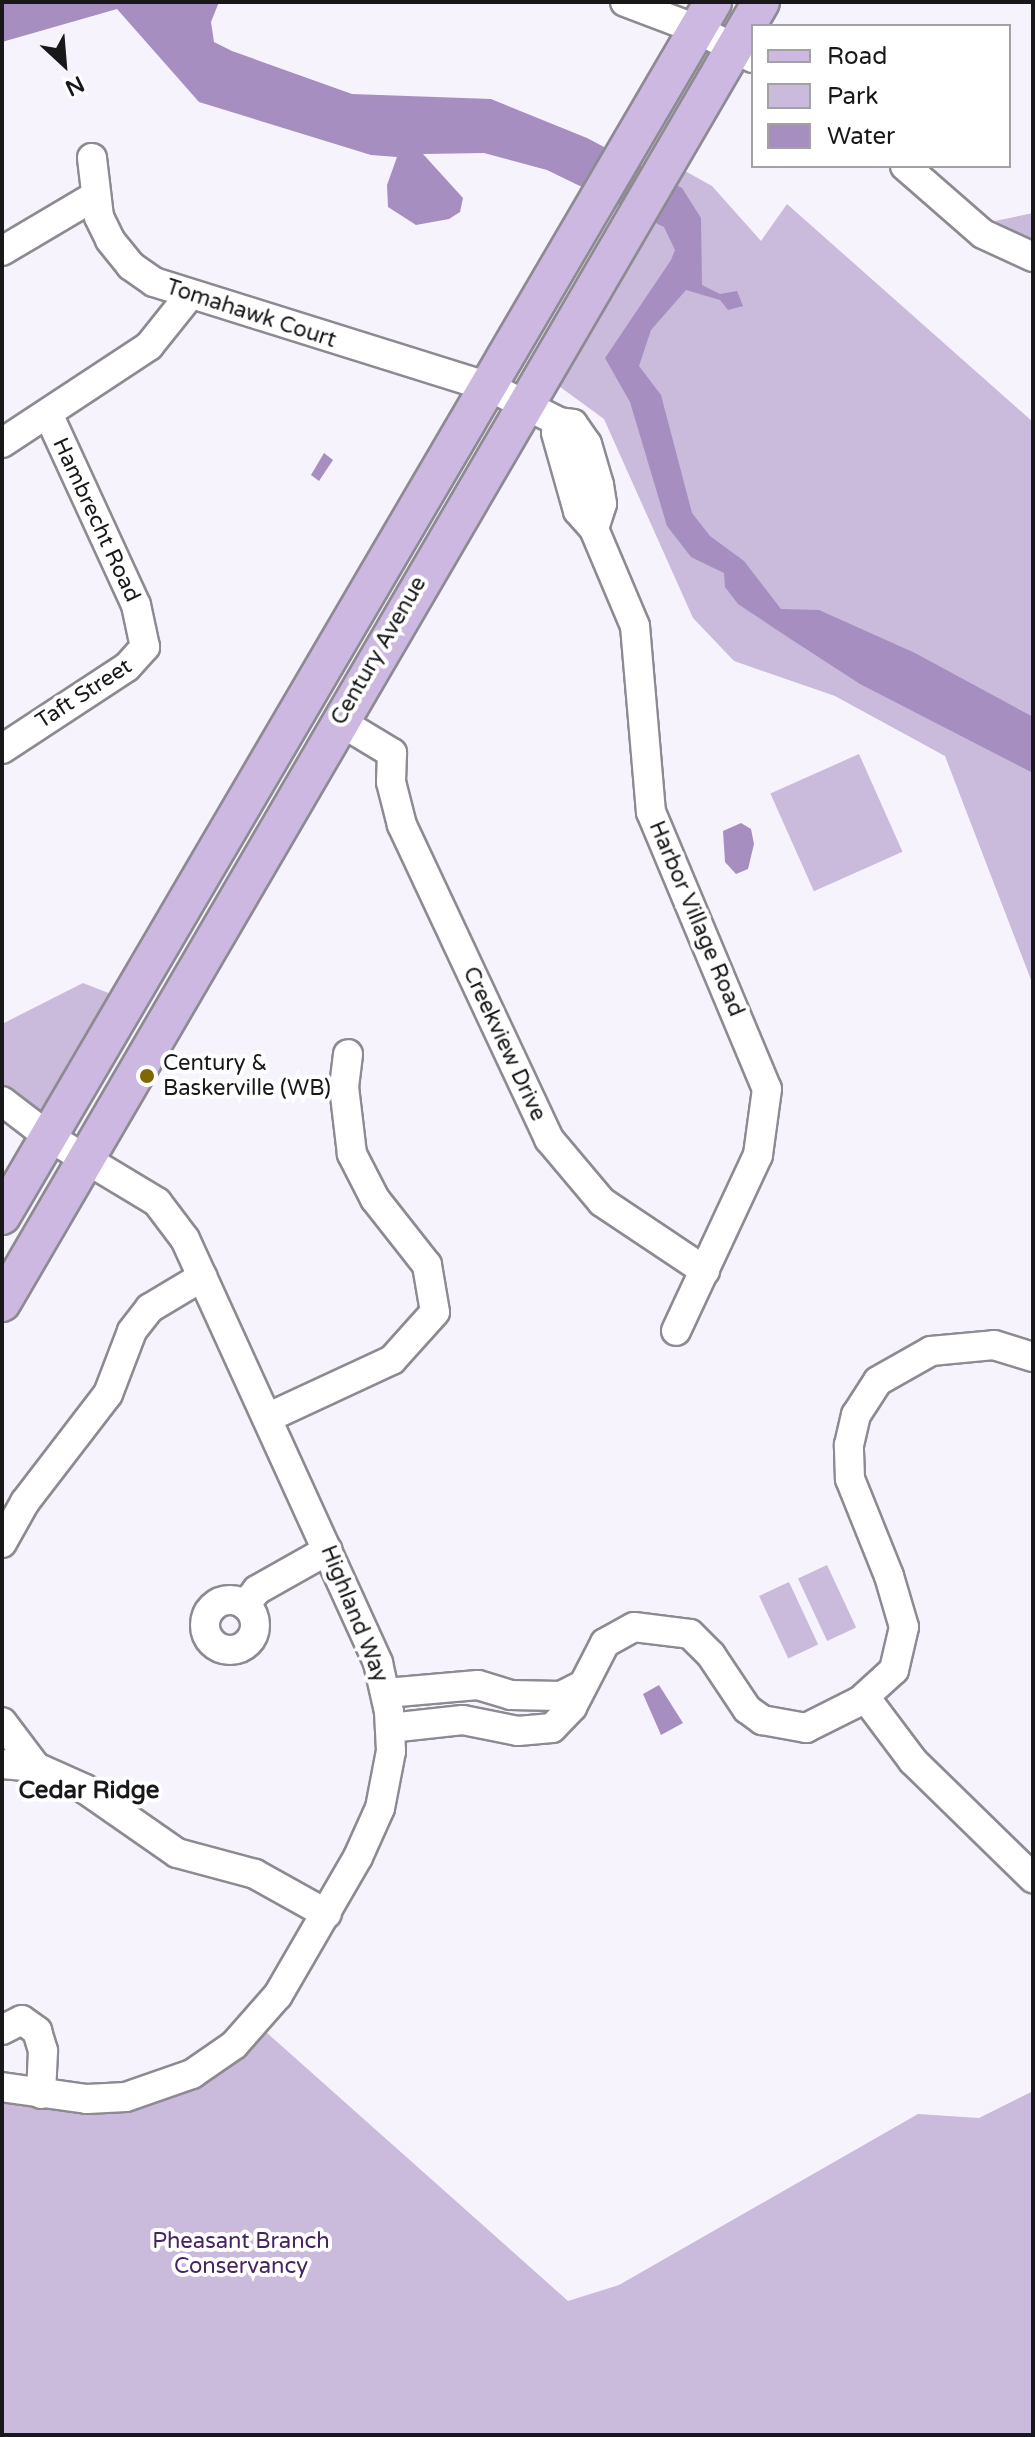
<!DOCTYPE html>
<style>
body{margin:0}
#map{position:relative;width:1035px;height:2437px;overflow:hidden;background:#f7f3fc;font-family:"Varela Round",sans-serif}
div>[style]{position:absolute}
.green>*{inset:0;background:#cabadc;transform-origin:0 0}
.water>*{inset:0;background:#a68ec0}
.roads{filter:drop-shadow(2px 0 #8e8a92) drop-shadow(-2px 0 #8e8a92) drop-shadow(0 2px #8e8a92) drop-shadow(0 -2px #8e8a92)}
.minor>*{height:28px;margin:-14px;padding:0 14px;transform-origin:14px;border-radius:14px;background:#fff}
.minor>.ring{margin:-14px;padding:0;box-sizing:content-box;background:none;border:28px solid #fff;border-radius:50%}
.major>*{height:36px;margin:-18px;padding:0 18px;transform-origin:18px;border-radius:18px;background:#cdb8e2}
.dots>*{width:22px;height:22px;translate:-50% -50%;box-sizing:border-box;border:4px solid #fff;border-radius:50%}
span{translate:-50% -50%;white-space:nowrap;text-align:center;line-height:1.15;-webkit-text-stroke:8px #fff;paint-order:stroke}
.street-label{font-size:22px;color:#18171a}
.poi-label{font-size:22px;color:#18171a}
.left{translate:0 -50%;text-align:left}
.park-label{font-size:22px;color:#452461}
.neighbourhood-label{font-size:24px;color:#18171a;font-weight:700}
.frame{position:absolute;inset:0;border:4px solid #18171a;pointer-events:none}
.legend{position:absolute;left:751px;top:24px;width:260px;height:144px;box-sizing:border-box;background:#fff;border:2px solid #a3a2a3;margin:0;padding:10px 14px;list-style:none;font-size:24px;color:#18171a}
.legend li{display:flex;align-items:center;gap:16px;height:40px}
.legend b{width:40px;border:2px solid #a3a2a3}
.north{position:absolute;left:24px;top:24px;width:80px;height:80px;-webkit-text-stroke:6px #fff;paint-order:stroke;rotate:154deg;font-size:22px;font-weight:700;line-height:32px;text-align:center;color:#18171a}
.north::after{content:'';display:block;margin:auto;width:28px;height:36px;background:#18171a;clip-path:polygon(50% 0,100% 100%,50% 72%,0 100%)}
</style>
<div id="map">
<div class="green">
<div style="clip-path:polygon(667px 161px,712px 186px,761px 241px,787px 204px,1033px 422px,1033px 985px,945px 756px,835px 696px,734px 661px,693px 618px,604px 419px,541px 373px)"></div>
<div style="clip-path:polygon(1033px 213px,1033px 240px,995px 221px)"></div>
<div style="left:859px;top:754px;width:107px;height:97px;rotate:66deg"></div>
<div style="clip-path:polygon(83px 983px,129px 1001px,49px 1137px,2px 1101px,2px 1024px)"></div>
<div style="left:827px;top:1565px;width:69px;height:32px;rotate:65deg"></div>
<div style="left:789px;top:1582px;width:69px;height:33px;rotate:65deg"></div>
<div style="clip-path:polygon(257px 2024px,568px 2301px,619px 2285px,918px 2114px,979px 2118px,1033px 2091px,1033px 2435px,2px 2435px,2px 2087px,126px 2097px)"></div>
</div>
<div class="water">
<div style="clip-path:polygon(2px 2px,219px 2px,211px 22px,214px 42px,232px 51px,352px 94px,491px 99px,587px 138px,682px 188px,701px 218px,702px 285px,720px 294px,737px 291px,743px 306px,728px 310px,720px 300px,686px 290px,651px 330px,639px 366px,661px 395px,692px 513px,710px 536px,744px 561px,781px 609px,819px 610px,915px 653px,1033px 717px,1033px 773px,860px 684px,786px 636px,738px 604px,725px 587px,724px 573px,691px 557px,667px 526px,630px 402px,605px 358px,671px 260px,675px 250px,664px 227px,547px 170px,484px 153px,423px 154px,463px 198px,460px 212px,449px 219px,416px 225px,388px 207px,387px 185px,397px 157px,371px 155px,199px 102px,117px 9px,2px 42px)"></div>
<div style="clip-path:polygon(324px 453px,333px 460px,319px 481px,311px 475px)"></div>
<div style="clip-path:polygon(741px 823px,751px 829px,754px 844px,748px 869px,736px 874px,725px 862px,723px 831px)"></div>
<div style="clip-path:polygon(659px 1685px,683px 1723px,661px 1735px,643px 1694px)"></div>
</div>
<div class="roads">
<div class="minor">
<div style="left:625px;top:2px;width:77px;rotate:20.6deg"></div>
<div style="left:697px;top:29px;width:63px;rotate:27.4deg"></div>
<div style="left:92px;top:158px;width:59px;rotate:83.2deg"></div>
<div style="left:99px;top:217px;width:25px;rotate:64deg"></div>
<div style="left:110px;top:240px;width:33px;rotate:51deg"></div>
<div style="left:131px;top:266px;width:28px;rotate:35deg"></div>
<div style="left:154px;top:282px;width:352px;rotate:17.4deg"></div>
<div style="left:490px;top:387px;width:77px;rotate:26.9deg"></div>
<div style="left:559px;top:422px;width:14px;rotate:8deg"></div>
<div style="left:573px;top:424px;width:24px;rotate:55deg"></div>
<div style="left:587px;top:444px;width:43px;rotate:73.7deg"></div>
<div style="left:599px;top:485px;width:19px;rotate:81deg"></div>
<div style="left:602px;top:504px;width:26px;rotate:108deg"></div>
<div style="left:905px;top:166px;width:103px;rotate:41.1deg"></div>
<div style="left:983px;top:234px;width:55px;rotate:24.7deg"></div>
<div style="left:2px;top:251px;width:108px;rotate:-30.6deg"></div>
<div style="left:559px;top:422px;width:11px;rotate:105deg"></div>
<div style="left:556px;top:433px;width:81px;rotate:74.2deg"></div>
<div style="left:578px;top:511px;width:24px;rotate:48deg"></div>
<div style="left:594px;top:529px;width:105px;rotate:67.1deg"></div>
<div style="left:635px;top:626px;width:187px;rotate:85.1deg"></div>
<div style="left:651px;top:812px;width:300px;rotate:67.3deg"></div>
<div style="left:767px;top:1089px;width:67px;rotate:97.8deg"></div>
<div style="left:758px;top:1155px;width:194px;rotate:115deg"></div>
<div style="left:2px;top:443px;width:176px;rotate:-33.4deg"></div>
<div style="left:149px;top:346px;width:64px;rotate:-51.3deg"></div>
<div style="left:339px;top:721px;width:62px;rotate:31.1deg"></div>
<div style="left:392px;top:753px;width:29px;rotate:92deg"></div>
<div style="left:391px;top:782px;width:44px;rotate:75.7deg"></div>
<div style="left:402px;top:825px;width:347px;rotate:64.9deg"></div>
<div style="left:549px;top:1139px;width:82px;rotate:49.9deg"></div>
<div style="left:602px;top:1202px;width:124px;rotate:33.8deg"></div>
<div style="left:2px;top:749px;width:149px;rotate:-33.3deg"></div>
<div style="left:127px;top:667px;width:27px;rotate:-48deg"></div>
<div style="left:145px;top:647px;width:43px;rotate:-102.1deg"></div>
<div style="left:136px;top:605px;width:210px;rotate:-114.7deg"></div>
<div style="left:2px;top:1101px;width:59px;rotate:37.5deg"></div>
<div style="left:49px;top:1137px;width:126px;rotate:31deg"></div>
<div style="left:157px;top:1202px;width:46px;rotate:52.9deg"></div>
<div style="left:185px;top:1239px;width:466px;rotate:65.5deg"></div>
<div style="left:378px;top:1663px;width:50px;rotate:77.3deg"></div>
<div style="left:389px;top:1712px;width:39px;rotate:87deg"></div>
<div style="left:391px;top:1751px;width:58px;rotate:100.9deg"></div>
<div style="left:380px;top:1808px;width:54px;rotate:114.2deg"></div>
<div style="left:358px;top:1857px;width:160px;rotate:120.1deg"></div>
<div style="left:278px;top:1995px;width:67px;rotate:131.3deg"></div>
<div style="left:234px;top:2045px;width:51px;rotate:145.4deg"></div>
<div style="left:192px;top:2074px;width:70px;rotate:160.8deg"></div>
<div style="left:126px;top:2097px;width:39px;rotate:177deg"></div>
<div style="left:87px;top:2099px;width:86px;rotate:-172deg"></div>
<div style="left:267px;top:1418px;width:138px;rotate:-24.9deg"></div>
<div style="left:392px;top:1360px;width:64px;rotate:-48.1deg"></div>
<div style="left:435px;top:1312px;width:48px;rotate:-99.7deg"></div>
<div style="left:427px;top:1265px;width:84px;rotate:-128.2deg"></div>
<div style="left:375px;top:1199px;width:51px;rotate:-117.1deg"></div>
<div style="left:352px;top:1154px;width:67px;rotate:-96.8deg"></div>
<div style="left:344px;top:1087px;width:33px;rotate:-83deg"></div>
<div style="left:2px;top:1543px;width:47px;rotate:-60.7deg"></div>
<div style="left:25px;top:1502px;width:136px;rotate:-52.5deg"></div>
<div style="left:108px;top:1394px;width:67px;rotate:-69.1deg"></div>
<div style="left:132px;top:1331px;width:29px;rotate:-52deg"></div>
<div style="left:150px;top:1308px;width:61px;rotate:-30.8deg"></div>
<div class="ring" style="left:205px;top:1600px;width:22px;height:22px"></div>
<div style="left:245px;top:1605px;width:19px;rotate:-51deg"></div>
<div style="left:257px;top:1590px;width:81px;rotate:-29.4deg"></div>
<div style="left:386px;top:1693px;width:92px;rotate:-5deg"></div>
<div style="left:478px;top:1685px;width:34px;rotate:17deg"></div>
<div style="left:511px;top:1695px;width:50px;rotate:1.1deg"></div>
<div style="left:561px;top:1696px;width:20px;rotate:-27deg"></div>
<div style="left:865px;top:1697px;width:80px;rotate:53.1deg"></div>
<div style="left:913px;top:1761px;width:168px;rotate:44.3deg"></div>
<div style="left:2px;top:1722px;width:56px;rotate:52.9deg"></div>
<div style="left:390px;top:1728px;width:73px;rotate:-6.3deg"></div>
<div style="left:463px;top:1720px;width:56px;rotate:11.3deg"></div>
<div style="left:518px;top:1731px;width:34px;rotate:-5deg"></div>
<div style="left:552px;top:1728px;width:29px;rotate:-46deg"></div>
<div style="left:572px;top:1707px;width:72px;rotate:-62.7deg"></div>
<div style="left:605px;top:1643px;width:33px;rotate:-29deg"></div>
<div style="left:634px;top:1627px;width:56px;rotate:7.1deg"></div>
<div style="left:690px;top:1634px;width:30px;rotate:45deg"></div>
<div style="left:711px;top:1655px;width:65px;rotate:56.3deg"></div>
<div style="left:747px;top:1709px;width:19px;rotate:36deg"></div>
<div style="left:762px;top:1720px;width:45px;rotate:10.3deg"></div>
<div style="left:806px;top:1728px;width:60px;rotate:-26.6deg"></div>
<div style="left:860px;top:1701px;width:46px;rotate:-42.4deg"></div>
<div style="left:894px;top:1670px;width:44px;rotate:-76.9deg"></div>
<div style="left:904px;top:1627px;width:53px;rotate:-106.4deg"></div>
<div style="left:889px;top:1576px;width:105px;rotate:-111.9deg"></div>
<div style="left:850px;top:1479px;width:34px;rotate:-92deg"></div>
<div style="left:849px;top:1445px;width:31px;rotate:-77deg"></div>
<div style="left:856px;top:1415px;width:40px;rotate:-57.1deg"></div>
<div style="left:878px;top:1381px;width:61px;rotate:-29.5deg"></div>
<div style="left:931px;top:1351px;width:63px;rotate:-5.4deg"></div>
<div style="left:994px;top:1345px;width:41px;rotate:17.1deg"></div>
<div style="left:2px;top:1764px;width:34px;rotate:5deg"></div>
<div style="left:36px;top:1767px;width:54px;rotate:24.2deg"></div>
<div style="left:85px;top:1789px;width:112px;rotate:34.8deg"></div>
<div style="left:177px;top:1853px;width:81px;rotate:15.1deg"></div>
<div style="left:255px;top:1874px;width:82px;rotate:29.1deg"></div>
<div style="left:2px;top:2030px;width:22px;rotate:-27deg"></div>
<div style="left:22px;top:2020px;width:19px;rotate:36deg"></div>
<div style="left:37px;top:2031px;width:21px;rotate:73deg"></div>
<div style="left:43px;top:2051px;width:43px;rotate:92.7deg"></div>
</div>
<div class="major">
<div style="left:2px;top:1216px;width:1407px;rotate:-59.64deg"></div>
<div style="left:2px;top:1303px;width:1506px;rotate:-59.74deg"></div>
</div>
</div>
<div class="dots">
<div style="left:147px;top:1076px;background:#816700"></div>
</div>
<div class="street-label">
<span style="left:251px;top:314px;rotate:18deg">Tomahawk Court</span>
<span style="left:96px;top:520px;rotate:65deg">Hambrecht Road</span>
<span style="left:379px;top:651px;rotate:-60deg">Century Avenue</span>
<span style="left:84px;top:694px;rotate:-33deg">Taft Street</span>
<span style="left:696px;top:919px;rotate:67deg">Harbor Village Road</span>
<span style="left:504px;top:1044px;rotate:65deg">Creekview Drive</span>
<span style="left:354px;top:1614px;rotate:68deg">Highland Way</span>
</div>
<div class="poi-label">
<span class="left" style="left:163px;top:1076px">Century &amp;<br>Baskerville (WB)</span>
</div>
<div class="park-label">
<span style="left:241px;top:2254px">Pheasant Branch<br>Conservancy</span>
</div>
<div class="neighbourhood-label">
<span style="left:89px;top:1791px">Cedar Ridge</span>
</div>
<div class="frame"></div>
<ul class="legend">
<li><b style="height:10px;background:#cdb8e2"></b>Road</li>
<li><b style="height:22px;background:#cabadc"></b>Park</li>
<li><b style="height:22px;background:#a68ec0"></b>Water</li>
</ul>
<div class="north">N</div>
</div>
